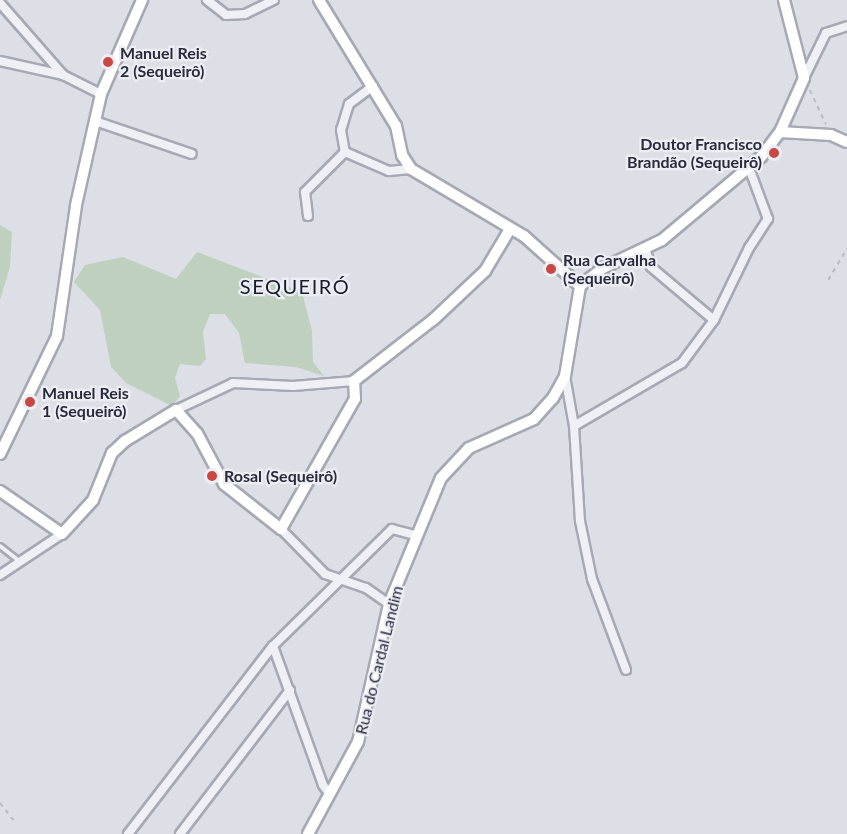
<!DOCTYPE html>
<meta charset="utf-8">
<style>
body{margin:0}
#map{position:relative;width:847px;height:834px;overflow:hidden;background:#dddfe6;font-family:Lato,sans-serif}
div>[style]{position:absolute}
.green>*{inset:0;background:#bfd0be}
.path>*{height:1.5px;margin-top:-0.75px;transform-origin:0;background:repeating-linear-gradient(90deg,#bbbdc5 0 4.5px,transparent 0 9px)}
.roads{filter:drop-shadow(2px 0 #a6a9b3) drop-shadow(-2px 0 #a6a9b3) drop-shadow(0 2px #a6a9b3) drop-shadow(0 -2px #a6a9b3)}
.lane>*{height:4px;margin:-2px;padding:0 2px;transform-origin:2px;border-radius:2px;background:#eff0f5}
.street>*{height:8px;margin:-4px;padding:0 4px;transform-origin:4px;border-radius:4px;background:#eff0f5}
.secondary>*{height:10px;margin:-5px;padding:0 5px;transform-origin:5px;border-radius:5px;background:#fff}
.dots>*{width:16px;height:16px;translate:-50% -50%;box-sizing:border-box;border:3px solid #eceef4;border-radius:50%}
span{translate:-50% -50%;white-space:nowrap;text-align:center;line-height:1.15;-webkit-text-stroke:4.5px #eceef4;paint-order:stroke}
.poi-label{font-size:16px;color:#272b3c;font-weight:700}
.left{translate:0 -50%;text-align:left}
.right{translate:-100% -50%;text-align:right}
.street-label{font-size:16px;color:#272b3c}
.quarter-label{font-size:20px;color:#191c2d;letter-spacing:1.5px}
</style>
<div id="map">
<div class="green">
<div style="clip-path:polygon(0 225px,12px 232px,10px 267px,0 300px)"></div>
<div style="clip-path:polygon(197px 252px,302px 292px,312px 331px,313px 362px,324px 376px,296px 367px,245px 363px,239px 333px,225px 314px,210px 314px,203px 332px,206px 359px,200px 366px,180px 364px,175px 378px,180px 396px,172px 406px,126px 383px,111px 367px,100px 310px,74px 282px,85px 265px,123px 257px,176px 279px)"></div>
</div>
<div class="path">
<div style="left:810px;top:90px;width:38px;rotate:65deg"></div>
<div style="left:828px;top:280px;width:37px;rotate:-59deg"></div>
<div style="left:0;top:803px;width:22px;rotate:51deg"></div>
</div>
<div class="roads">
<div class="lane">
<div style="left:0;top:546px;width:24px;rotate:38deg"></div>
</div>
<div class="street">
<div style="left:207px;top:0;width:24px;rotate:38deg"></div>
<div style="left:226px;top:15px;width:19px;rotate:-3deg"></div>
<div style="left:245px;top:14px;width:32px;rotate:-26deg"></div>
<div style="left:0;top:3px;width:96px;rotate:48.8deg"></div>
<div style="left:0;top:61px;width:65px;rotate:12.5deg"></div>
<div style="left:63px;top:75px;width:42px;rotate:26.6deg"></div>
<div style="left:804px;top:78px;width:50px;rotate:-63.9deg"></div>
<div style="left:826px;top:33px;width:22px;rotate:-18deg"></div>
<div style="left:373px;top:86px;width:30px;rotate:143deg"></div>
<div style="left:349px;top:104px;width:27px;rotate:107deg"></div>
<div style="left:341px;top:130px;width:22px;rotate:80deg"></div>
<div style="left:345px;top:152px;width:48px;rotate:23.4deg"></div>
<div style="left:389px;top:171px;width:22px;rotate:-5deg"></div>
<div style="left:95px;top:121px;width:102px;rotate:18.8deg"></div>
<div style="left:308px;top:216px;width:24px;rotate:-97deg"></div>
<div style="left:305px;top:192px;width:57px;rotate:-45deg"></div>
<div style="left:645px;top:248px;width:20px;rotate:72deg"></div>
<div style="left:651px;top:267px;width:82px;rotate:40.1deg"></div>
<div style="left:565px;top:376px;width:51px;rotate:79.8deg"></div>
<div style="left:574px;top:426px;width:95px;rotate:86.4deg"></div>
<div style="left:580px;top:521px;width:59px;rotate:78.3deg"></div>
<div style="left:592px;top:579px;width:97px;rotate:69.5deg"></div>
<div style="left:176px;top:410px;width:63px;rotate:-25.3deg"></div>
<div style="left:233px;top:383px;width:60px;rotate:2.9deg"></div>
<div style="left:293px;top:386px;width:61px;rotate:-4.7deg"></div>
<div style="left:574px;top:426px;width:125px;rotate:-30.3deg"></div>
<div style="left:682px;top:363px;width:54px;rotate:-53.3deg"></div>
<div style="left:714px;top:320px;width:80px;rotate:-64.1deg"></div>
<div style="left:749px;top:248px;width:35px;rotate:-57deg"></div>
<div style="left:768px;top:219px;width:54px;rotate:-110.4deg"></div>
<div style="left:281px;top:529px;width:63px;rotate:45.6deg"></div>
<div style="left:325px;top:574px;width:43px;rotate:18.9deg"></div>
<div style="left:366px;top:588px;width:28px;rotate:35deg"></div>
<div style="left:0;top:575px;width:74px;rotate:-33.5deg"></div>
<div style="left:273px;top:646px;width:148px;rotate:70.2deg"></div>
<div style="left:323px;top:785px;width:12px;rotate:55deg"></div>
<div style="left:128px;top:834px;width:237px;rotate:-52.4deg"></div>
<div style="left:273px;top:646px;width:167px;rotate:-44.5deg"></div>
<div style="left:392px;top:529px;width:24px;rotate:15deg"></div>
<div style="left:180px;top:834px;width:181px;rotate:-52.6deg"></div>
</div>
<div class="secondary">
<div style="left:319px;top:0;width:148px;rotate:58.6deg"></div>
<div style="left:396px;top:126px;width:30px;rotate:78deg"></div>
<div style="left:402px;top:155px;width:17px;rotate:57deg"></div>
<div style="left:411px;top:169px;width:131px;rotate:30.7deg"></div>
<div style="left:524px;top:236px;width:75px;rotate:41.8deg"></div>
<div style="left:780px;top:132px;width:51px;rotate:3.4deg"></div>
<div style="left:831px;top:135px;width:17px;rotate:24deg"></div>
<div style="left:0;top:454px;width:131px;rotate:-64.2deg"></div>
<div style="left:57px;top:336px;width:132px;rotate:-81.7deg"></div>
<div style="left:76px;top:205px;width:114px;rotate:-77.3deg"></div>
<div style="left:101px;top:94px;width:103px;rotate:-66.4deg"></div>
<div style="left:0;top:491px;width:75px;rotate:34.7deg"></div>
<div style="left:62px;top:534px;width:46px;rotate:-47.6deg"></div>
<div style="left:93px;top:500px;width:51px;rotate:-68deg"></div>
<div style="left:112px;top:453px;width:18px;rotate:-43deg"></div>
<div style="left:125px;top:441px;width:60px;rotate:-31.3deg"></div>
<div style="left:176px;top:410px;width:31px;rotate:48deg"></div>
<div style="left:197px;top:433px;width:58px;rotate:62.1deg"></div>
<div style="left:224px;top:484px;width:73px;rotate:38.3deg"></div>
<div style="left:281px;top:529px;width:150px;rotate:-60.4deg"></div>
<div style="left:355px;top:399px;width:18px;rotate:-93deg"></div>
<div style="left:354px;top:381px;width:101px;rotate:-37.8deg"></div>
<div style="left:434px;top:319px;width:70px;rotate:-43.3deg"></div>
<div style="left:485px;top:271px;width:49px;rotate:-59.2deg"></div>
<div style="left:308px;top:834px;width:105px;rotate:-61.5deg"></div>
<div style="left:358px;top:742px;width:141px;rotate:-77.3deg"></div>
<div style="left:389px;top:604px;width:136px;rotate:-67.6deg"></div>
<div style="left:441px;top:478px;width:41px;rotate:-47deg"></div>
<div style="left:469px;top:448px;width:71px;rotate:-24deg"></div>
<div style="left:534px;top:419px;width:28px;rotate:-48deg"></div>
<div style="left:553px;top:398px;width:25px;rotate:-61deg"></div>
<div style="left:565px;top:376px;width:91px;rotate:-80.5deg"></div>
<div style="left:580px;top:286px;width:29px;rotate:-38deg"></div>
<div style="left:603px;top:268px;width:65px;rotate:-25.4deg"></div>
<div style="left:662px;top:240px;width:129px;rotate:-40deg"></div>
<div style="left:761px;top:157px;width:31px;rotate:-53deg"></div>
<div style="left:780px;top:132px;width:59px;rotate:-66deg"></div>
<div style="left:804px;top:78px;width:81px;rotate:-104.4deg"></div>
</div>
</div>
<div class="dots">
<div style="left:108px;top:62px;background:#c94844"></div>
<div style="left:774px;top:153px;background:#c94844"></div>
<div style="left:551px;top:269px;background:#c94844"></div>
<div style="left:30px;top:402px;background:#c94844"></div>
<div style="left:212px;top:476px;background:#c94844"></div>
</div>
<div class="poi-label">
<span class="left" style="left:120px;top:62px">Manuel Reis<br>2 (Sequeirô)</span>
<span class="right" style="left:762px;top:153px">Doutor Francisco<br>Brandão (Sequeirô)</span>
<span class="left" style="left:563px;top:269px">Rua Carvalha<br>(Sequeirô)</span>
<span class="left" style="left:42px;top:402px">Manuel Reis<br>1 (Sequeirô)</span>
<span class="left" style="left:224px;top:476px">Rosal (Sequeirô)</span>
</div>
<div class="street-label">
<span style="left:379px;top:660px;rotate:-76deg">Rua do Cardal Landim</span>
</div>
<div class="quarter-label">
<span style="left:295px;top:286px">SEQUEIRÓ</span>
</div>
</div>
